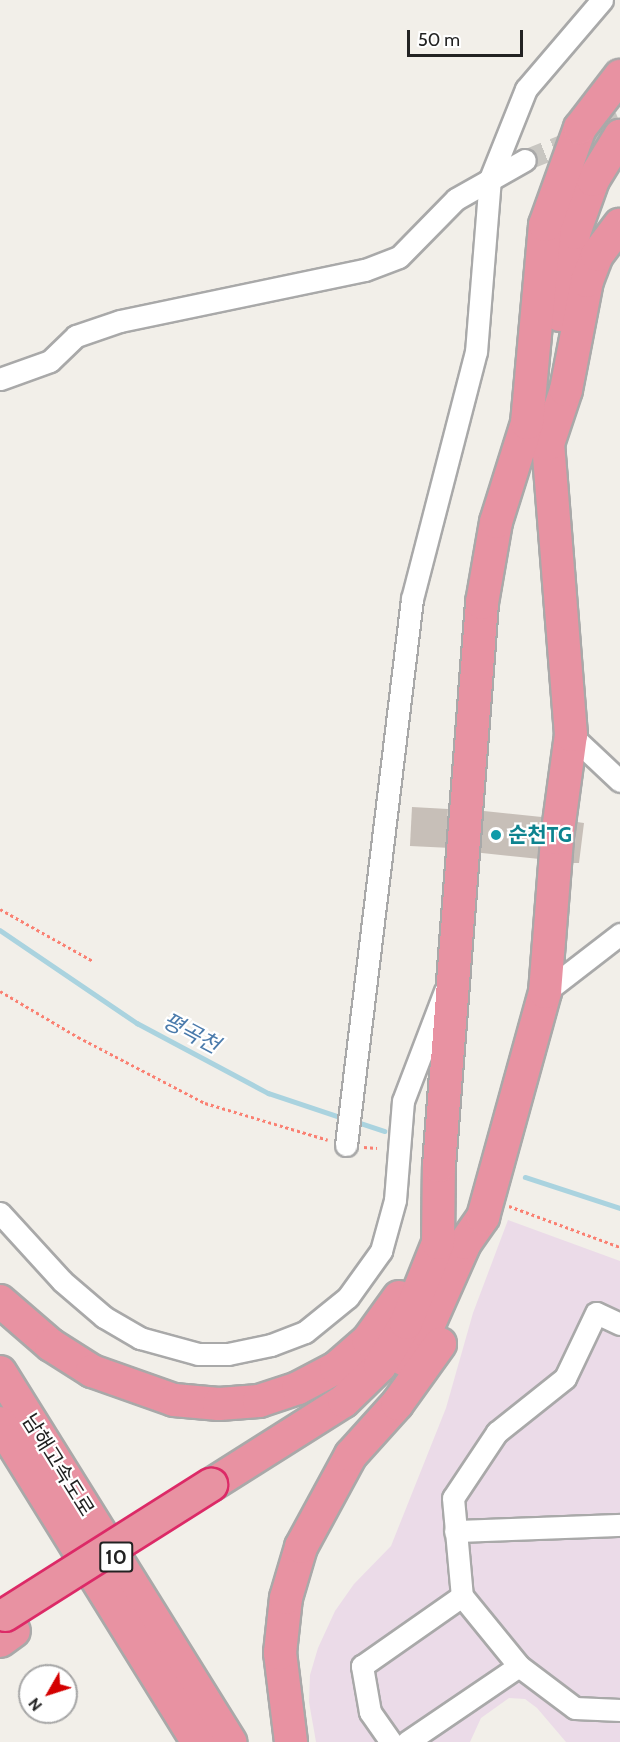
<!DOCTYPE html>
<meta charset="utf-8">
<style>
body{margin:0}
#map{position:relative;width:620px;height:1742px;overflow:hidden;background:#f2efe9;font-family:Cabin,"Noto Sans KR",sans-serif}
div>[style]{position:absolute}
.industrial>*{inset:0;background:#ebdbe8}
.stream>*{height:4.5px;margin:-2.25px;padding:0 2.25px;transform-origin:2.25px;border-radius:2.25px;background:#aad3df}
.building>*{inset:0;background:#c7bfb8;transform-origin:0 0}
.minor-tunnel>*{height:21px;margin-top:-10.5px;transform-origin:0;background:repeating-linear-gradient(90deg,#c8c6c1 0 21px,transparent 0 31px)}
.path>*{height:3px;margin-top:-1.5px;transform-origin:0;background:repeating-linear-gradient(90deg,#fa8072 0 3px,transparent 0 6px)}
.roads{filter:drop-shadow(2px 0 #a9a9a9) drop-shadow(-2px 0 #a9a9a9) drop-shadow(0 2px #a9a9a9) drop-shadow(0 -2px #a9a9a9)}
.minor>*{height:21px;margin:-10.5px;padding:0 10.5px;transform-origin:10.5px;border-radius:10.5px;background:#fff}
.highway>*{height:32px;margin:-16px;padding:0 16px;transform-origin:16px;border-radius:16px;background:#e892a2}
.bridges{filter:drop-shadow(2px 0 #dc2a67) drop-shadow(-2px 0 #dc2a67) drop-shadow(0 2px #dc2a67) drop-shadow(0 -2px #dc2a67)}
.highway-bridge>*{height:32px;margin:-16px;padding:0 16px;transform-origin:16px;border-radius:16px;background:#e892a2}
.dots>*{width:16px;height:16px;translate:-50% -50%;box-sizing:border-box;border:3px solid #fff;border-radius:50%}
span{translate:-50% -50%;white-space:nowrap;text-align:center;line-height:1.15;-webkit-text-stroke:4.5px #fff;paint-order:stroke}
.shield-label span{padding:2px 4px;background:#fff;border:2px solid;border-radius:4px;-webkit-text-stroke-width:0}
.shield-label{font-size:20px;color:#222;font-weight:700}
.culture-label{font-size:21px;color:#0d838f;font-weight:700}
.left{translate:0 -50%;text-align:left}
.street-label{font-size:21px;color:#222}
.water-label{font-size:22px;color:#4a7aab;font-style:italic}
.north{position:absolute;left:18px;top:1664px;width:60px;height:60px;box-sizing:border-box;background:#fff;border:2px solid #a7a7a7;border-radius:50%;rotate:231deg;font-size:16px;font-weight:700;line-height:24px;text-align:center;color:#222}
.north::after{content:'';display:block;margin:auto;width:21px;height:27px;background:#d40000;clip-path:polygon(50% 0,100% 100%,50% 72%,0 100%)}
.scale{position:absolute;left:407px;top:30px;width:116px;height:27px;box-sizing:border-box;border:3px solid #222;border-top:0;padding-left:8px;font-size:18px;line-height:21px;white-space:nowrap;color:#222;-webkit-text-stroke:4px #fff;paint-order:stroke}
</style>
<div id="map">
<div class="industrial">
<div style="clip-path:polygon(508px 1220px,620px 1261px,620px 1742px,566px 1742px,537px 1708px,525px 1699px,509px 1698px,481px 1718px,470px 1742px,316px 1742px,309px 1702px,310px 1675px,318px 1648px,335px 1611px,354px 1584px,391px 1546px,446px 1408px,473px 1313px)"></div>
</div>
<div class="stream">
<div style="left:0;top:930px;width:166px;rotate:34.2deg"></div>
<div style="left:137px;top:1023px;width:149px;rotate:28.1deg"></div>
<div style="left:268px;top:1093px;width:79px;rotate:18.4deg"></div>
<div style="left:354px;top:1121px;width:32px;rotate:18deg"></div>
<div style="left:525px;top:1177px;width:100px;rotate:18.1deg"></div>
</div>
<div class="building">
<div style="left:412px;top:807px;width:36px;height:39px;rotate:3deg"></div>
<div style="left:484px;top:811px;width:58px;height:42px;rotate:6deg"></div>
<div style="clip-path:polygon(577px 822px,584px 823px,579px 863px,573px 863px)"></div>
</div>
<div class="minor-tunnel">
<div style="left:525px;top:160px;width:102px;rotate:-21.8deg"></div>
</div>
<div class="path">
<div style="left:0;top:909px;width:107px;rotate:29.2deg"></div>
<div style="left:0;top:991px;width:91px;rotate:30.5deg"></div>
<div style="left:78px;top:1037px;width:143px;rotate:27.5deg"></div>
<div style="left:205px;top:1103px;width:128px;rotate:16.7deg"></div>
<div style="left:364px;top:1147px;width:13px;rotate:4deg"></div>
<div style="left:509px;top:1206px;width:118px;rotate:20.3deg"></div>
</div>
<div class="roads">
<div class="minor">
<div style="left:0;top:379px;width:53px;rotate:-19.8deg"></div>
<div style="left:50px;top:361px;width:36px;rotate:-44deg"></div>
<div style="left:76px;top:336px;width:46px;rotate:-18.8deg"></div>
<div style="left:120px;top:321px;width:250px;rotate:-11.8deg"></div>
<div style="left:365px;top:270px;width:36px;rotate:-21deg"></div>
<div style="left:399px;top:257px;width:81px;rotate:-45.5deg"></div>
<div style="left:456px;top:199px;width:79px;rotate:-29.5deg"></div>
<div style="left:571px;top:735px;width:67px;rotate:43.2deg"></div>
<div style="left:545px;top:992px;width:95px;rotate:-37.7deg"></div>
<div style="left:346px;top:1145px;width:550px;rotate:-83.11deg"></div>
<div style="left:412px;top:599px;width:255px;rotate:-75.5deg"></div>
<div style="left:476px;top:352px;width:174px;rotate:-85.4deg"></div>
<div style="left:490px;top:179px;width:97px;rotate:-68.2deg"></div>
<div style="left:526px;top:89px;width:117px;rotate:-49.5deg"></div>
<div style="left:0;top:1213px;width:92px;rotate:47.6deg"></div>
<div style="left:62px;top:1281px;width:55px;rotate:40.6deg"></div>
<div style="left:104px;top:1317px;width:42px;rotate:30.3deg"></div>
<div style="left:140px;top:1338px;width:60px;rotate:15.4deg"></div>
<div style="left:198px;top:1354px;width:30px"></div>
<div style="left:228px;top:1354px;width:44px;rotate:-11.8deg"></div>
<div style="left:271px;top:1345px;width:36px;rotate:-21deg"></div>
<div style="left:305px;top:1332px;width:55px;rotate:-39.1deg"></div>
<div style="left:348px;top:1297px;width:57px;rotate:-54.3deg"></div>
<div style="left:381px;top:1251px;width:53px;rotate:-74.6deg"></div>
<div style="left:395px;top:1200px;width:99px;rotate:-85.4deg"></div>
<div style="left:403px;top:1101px;width:118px;rotate:-69.1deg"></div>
<div style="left:620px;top:1324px;width:26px;rotate:-155deg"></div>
<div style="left:596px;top:1313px;width:72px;rotate:115.5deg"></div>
<div style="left:565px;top:1378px;width:87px;rotate:141.5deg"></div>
<div style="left:497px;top:1432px;width:79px;rotate:123.7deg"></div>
<div style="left:453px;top:1498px;width:98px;rotate:84.8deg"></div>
<div style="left:462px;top:1596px;width:90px;rotate:50.8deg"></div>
<div style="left:519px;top:1666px;width:70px;rotate:36.9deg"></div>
<div style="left:575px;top:1708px;width:45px;rotate:2.5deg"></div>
<div style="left:455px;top:1531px;width:165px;rotate:-2.1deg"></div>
<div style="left:391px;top:1742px;width:37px;rotate:-125deg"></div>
<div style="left:370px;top:1712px;width:47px;rotate:-99.9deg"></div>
<div style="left:362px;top:1666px;width:122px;rotate:-35deg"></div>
<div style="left:407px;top:1742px;width:135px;rotate:-34.2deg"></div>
</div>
<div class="highway">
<div style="left:560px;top:315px;width:83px;rotate:-80.3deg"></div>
<div style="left:574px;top:233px;width:56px;rotate:-70.3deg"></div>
<div style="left:593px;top:180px;width:52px;rotate:-58.5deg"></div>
<div style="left:0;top:1301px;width:67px;rotate:40.8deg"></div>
<div style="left:51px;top:1345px;width:49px;rotate:32.4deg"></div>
<div style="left:92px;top:1371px;width:87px;rotate:19.5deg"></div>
<div style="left:174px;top:1400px;width:45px;rotate:5.1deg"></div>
<div style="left:219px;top:1404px;width:40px;rotate:-4.3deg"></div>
<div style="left:259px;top:1401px;width:41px;rotate:-18.4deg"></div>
<div style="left:298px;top:1388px;width:43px;rotate:-27.8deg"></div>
<div style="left:336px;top:1368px;width:43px;rotate:-41.2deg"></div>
<div style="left:368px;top:1340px;width:53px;rotate:-54.2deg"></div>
<div style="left:405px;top:1360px;width:36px;rotate:-54deg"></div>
<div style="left:426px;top:1331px;width:96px;rotate:-66.1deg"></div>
<div style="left:465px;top:1243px;width:32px;rotate:-55deg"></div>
<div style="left:483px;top:1217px;width:233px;rotate:-74.6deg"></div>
<div style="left:545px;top:992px;width:154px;rotate:-85.5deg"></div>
<div style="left:557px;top:838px;width:104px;rotate:-82.3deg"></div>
<div style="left:571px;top:735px;width:292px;rotate:-94.5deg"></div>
<div style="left:548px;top:444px;width:57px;rotate:-71.6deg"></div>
<div style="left:566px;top:390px;width:111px;rotate:-79.1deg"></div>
<div style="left:587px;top:281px;width:28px;rotate:-69deg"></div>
<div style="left:597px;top:255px;width:38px;rotate:-53deg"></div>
<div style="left:0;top:1372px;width:436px;rotate:58.1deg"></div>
<div style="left:0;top:1423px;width:375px;rotate:58.2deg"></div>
<div style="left:211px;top:1485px;width:157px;rotate:-32.3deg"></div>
<div style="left:344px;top:1401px;width:50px;rotate:-44.2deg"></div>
<div style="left:380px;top:1366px;width:50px;rotate:-58.8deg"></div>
<div style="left:406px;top:1323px;width:86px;rotate:-68.2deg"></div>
<div style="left:438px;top:1243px;width:77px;rotate:-89.3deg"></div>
<div style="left:439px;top:1166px;width:565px;rotate:-85.63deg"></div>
<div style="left:482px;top:603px;width:82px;rotate:-80.2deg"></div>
<div style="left:496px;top:522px;width:104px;rotate:-72.6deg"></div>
<div style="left:527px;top:423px;width:199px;rotate:-84.8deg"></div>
<div style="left:545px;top:225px;width:103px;rotate:-70.2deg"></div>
<div style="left:580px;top:128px;width:66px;rotate:-52.4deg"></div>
<div style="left:0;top:1641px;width:17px;rotate:-36deg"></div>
<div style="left:291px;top:1742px;width:90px;rotate:-97deg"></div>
<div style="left:280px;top:1653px;width:55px;rotate:-83.8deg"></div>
<div style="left:286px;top:1598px;width:53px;rotate:-73.6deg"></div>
<div style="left:301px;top:1547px;width:105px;rotate:-61.5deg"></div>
<div style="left:351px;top:1455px;width:69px;rotate:-48deg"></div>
<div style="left:397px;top:1404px;width:74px;rotate:-54.4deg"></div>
</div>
</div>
<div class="bridges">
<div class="highway-bridge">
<div style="left:5px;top:1615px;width:244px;rotate:-32.3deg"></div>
</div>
</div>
<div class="dots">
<div style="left:496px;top:835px;background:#0f9aa8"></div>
</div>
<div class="shield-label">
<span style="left:116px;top:1557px">10</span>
</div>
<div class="culture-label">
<span class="left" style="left:508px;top:835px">순천TG</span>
</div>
<div class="street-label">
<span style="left:58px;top:1465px;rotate:58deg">남해고속도로</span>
</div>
<div class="water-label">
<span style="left:191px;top:1033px;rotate:28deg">평곡천</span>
</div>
<div class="north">N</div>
<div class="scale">50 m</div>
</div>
